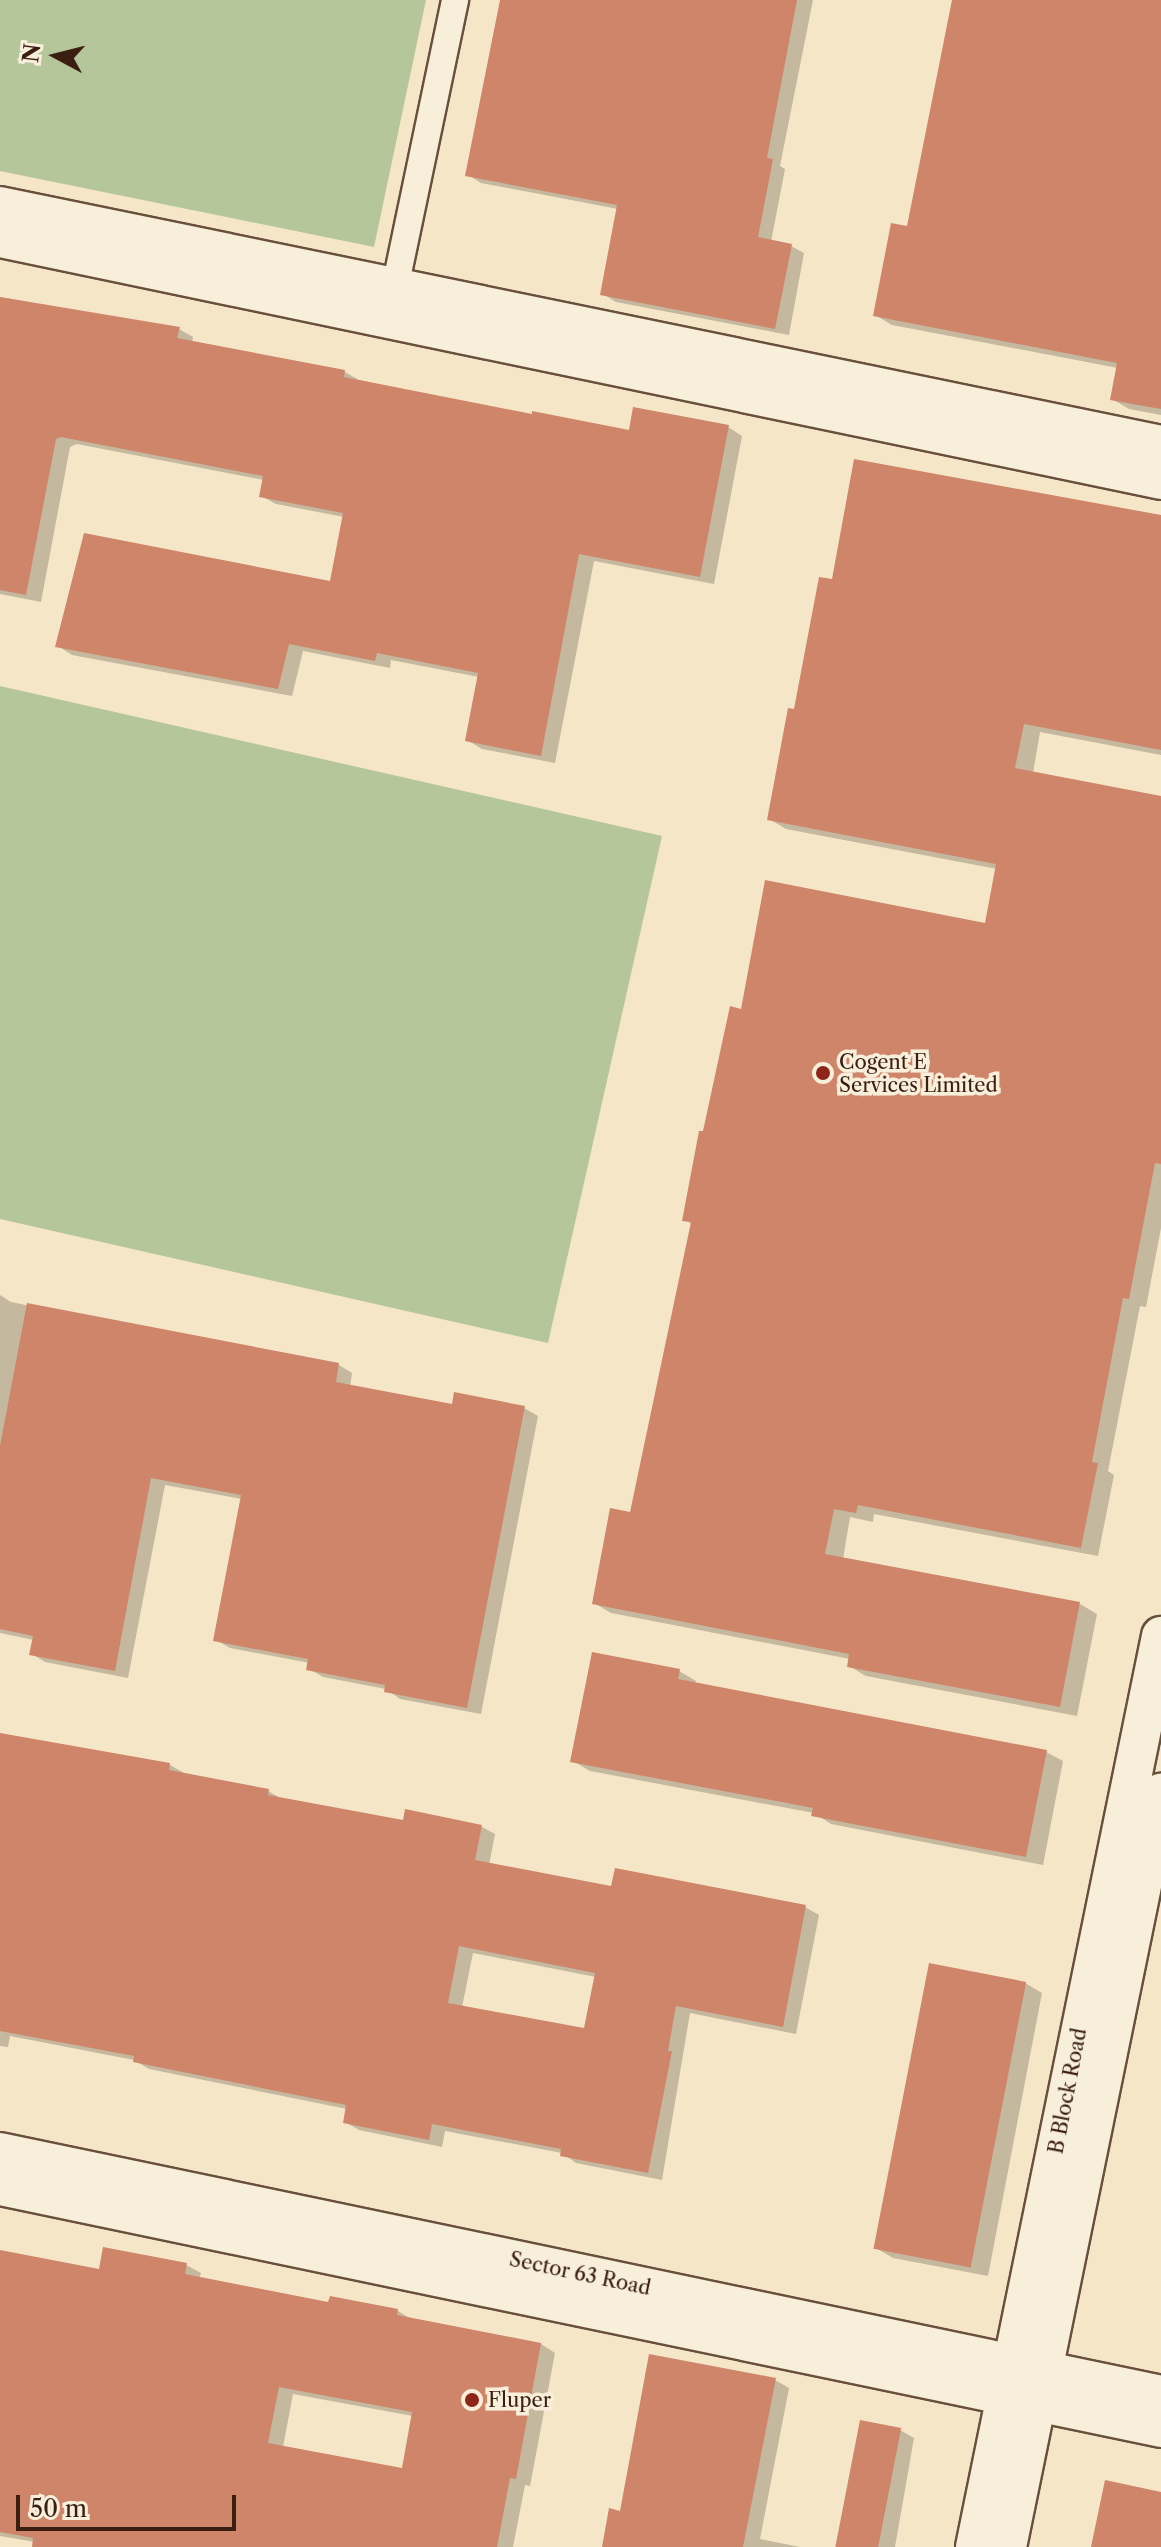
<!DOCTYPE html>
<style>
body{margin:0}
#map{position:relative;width:1161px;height:2547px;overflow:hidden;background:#f5e6c7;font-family:"Libre Caslon Text",serif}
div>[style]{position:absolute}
.green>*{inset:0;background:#b5c69b}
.shadow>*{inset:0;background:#0003}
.building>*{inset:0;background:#cf856a;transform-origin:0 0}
.roads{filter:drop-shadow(2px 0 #69503e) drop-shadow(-2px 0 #69503e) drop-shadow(0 2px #69503e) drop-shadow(0 -2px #69503e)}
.street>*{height:26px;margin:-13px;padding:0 13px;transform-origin:13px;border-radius:13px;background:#f8efdb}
.secondary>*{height:38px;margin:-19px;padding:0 19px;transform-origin:19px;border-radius:19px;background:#f8efdb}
.dots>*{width:22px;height:22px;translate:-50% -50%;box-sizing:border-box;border:4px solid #f8efdb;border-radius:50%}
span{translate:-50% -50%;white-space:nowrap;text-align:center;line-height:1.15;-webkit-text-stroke:7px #f8efdb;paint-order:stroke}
.poi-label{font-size:20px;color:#3a1e11}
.left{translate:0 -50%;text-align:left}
.street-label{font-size:20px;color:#3a1e11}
.north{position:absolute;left:16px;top:16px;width:80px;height:80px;-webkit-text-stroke:6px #f8efdb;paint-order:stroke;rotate:277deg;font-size:22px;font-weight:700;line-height:32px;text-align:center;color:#3a1e11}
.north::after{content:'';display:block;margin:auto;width:28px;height:36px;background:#3a1e11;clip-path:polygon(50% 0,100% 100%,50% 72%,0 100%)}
.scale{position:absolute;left:16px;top:2495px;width:220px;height:36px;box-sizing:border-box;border:4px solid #3a1e11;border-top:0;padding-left:10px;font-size:24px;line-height:28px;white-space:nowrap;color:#3a1e11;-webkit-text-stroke:6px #f8efdb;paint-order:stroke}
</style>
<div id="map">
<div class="green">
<div style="clip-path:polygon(0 0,426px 0,374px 247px,0 171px)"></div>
<div style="clip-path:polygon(0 686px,662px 836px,548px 1343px,0 1219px)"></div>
</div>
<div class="shadow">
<div style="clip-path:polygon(503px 0,813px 0,780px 166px,785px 169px,771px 242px,791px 246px,804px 253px,789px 335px,616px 302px,603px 294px,618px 209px,481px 183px,468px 175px)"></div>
<div style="clip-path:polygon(954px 0,1161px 0,1161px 415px,1129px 409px,1112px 399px,1118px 368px,892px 325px,875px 315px,909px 229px)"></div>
<div style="clip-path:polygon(0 297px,179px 329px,193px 337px,192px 343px,345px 372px,359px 380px,533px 417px,630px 432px,728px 427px,742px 436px,714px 584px,594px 561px,555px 763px,482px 749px,467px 740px,479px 677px,391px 660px,390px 668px,303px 651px,292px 696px,72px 655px,58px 646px,332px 583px,344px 517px,276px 504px,261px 496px,264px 480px,77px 444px,70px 447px,41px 602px,0 594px)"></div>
<div style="clip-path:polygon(1161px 518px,1161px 755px,1040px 732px,1033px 773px,1161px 798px,1161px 1228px,1146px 1307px,1140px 1306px,1108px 1471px,1114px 1475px,1098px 1556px,874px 1514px,873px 1522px,850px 1517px,843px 1559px,1080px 1604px,1097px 1614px,1077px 1716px,866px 1676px,849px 1666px,850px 1659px,611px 1613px,594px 1603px,632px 1514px,692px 1224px,684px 1220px,704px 1134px,743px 1011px,986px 925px,997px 869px,786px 829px,769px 819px,833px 581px)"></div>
<div style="clip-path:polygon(0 1295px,11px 1302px,80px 1316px,339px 1365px,352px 1373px,350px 1387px,453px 1406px,524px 1408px,538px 1416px,481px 1714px,400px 1699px,386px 1689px,323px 1677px,309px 1669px,310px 1663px,230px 1648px,216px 1640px,242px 1499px,165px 1485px,128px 1678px,45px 1662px,32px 1654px,34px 1640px,0 1633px)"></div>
<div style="clip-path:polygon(679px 1671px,696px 1681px,695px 1685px,1046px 1752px,1063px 1761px,1043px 1865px,831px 1824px,814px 1813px,590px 1771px,573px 1761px)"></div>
<div style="clip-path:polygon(evenodd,0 1734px,170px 1765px,184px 1773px,268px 1791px,282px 1799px,404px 1822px,482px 1827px,495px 1834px,489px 1865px,613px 1889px,805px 1907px,819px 1915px,796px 2034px,690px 2013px,662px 2180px,576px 2163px,562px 2153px,445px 2131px,442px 2147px,359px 2130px,345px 2122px,347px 2109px,149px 2069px,134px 2060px,10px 2036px,8px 2047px,0 2046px,0 1734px,473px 1953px,596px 1977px,586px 2030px,462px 2007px,473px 1953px)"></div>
<div style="clip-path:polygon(1025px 1983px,1042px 1993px,988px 2276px,893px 2258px,876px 2248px)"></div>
<div style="clip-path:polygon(evenodd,0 2252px,101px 2271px,186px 2265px,201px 2273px,199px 2279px,330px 2305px,398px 2311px,413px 2320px,541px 2344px,555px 2353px,530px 2486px,525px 2485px,513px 2547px,34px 2547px,35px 2542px,0 2536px,0 2252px,293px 2394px,413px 2416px,403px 2471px,283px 2447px,293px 2394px)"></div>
<div style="clip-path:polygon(775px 2380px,789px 2388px,760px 2539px,800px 2547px,604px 2547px,621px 2513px)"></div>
<div style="clip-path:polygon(900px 2430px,914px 2438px,895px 2547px,838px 2547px)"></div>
</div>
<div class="building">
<div style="clip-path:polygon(500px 0,797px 0,767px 158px,773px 159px,758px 237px,792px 244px,775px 329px,600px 295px,617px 205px,465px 176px)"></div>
<div style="clip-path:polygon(952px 0,1161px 0,1161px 409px,1110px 400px,1117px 363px,873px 316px,891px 223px,907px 226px)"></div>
<div style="clip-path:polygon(0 297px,180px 327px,177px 338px,345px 370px,344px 377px,532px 414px,532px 411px,629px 430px,633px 407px,729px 425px,700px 577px,579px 554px,541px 756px,465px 741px,478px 673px,377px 653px,375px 661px,289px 644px,278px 689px,55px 647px,84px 533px,330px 581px,343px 513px,259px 497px,263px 476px,61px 437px,56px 439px,26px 595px,0 590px)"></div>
<div style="clip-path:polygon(854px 459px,1161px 515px,1161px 750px,1024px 724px,1015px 768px,1161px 796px,1161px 1164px,1155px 1163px,1129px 1299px,1123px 1298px,1092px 1462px,1098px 1463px,1081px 1548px,858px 1505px,856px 1513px,834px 1509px,825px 1554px,1080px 1602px,1060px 1707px,847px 1667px,849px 1654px,592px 1604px,610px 1508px,630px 1512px,691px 1222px,682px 1221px,699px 1131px,703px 1131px,730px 1006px,741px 1009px,765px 880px,985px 923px,996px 864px,767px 820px,788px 708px,794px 709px,819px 577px,832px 579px)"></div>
<div style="clip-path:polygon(27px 1303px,339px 1363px,336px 1382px,452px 1404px,454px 1392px,525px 1406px,467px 1708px,384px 1692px,385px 1685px,306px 1670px,308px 1659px,213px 1641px,241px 1495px,151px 1478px,115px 1671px,29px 1655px,33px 1636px,0 1629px,0 1446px)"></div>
<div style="clip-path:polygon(592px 1652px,680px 1669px,678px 1679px,1047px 1750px,1026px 1857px,811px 1816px,813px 1808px,570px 1762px)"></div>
<div style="clip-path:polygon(evenodd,0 1733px,170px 1763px,169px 1770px,269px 1789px,268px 1795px,403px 1820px,405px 1809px,482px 1825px,475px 1860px,611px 1886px,615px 1868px,806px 1905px,783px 2027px,676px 2006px,668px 2051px,672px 2051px,648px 2173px,560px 2156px,561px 2149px,432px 2124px,429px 2140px,343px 2123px,346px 2105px,133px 2062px,134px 2056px,0 2031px,0 1733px,459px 1946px,595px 1973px,584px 2028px,448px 2003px,459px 1946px)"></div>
<div style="left:929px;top:1963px;width:99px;height:291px;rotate:11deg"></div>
<div style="clip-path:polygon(evenodd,103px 2247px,187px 2263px,185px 2274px,328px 2302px,330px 2296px,398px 2309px,397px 2315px,541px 2343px,516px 2479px,510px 2478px,497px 2547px,32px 2547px,33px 2538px,0 2532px,0 2250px,99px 2269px,103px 2247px,279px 2387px,412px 2412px,402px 2468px,268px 2443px,279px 2387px)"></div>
<div style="clip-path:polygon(649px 2354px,776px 2378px,743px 2547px,602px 2547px,609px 2508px,620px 2511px)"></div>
<div style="left:860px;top:2420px;width:42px;height:129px;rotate:11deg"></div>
<div style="clip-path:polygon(1105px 2480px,1161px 2492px,1161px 2547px,1091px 2547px)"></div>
</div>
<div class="roads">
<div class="street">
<div style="left:392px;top:302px;width:309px;rotate:-78.2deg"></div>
</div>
<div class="secondary">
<div style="left:0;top:206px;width:1185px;rotate:11.63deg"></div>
<div style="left:0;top:238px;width:1186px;rotate:11.77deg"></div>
<div style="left:0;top:2152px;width:1186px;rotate:11.82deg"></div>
<div style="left:0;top:2186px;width:1186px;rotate:11.77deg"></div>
<div style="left:975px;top:2547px;width:930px;rotate:-78.46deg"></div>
<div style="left:1007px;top:2547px;width:770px;rotate:-78.46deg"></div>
</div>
</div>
<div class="dots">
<div style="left:823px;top:1073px;background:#8f2418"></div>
<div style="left:472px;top:2400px;background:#8f2418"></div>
</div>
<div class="poi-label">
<span class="left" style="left:839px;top:1074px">Cogent E<br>Services Limited</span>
<span class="left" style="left:488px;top:2400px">Fluper</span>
</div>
<div class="street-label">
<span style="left:1068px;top:2091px;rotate:-79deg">B Block Road</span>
<span style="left:580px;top:2274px;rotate:12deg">Sector 63 Road</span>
</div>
<div class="north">N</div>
<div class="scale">50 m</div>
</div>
